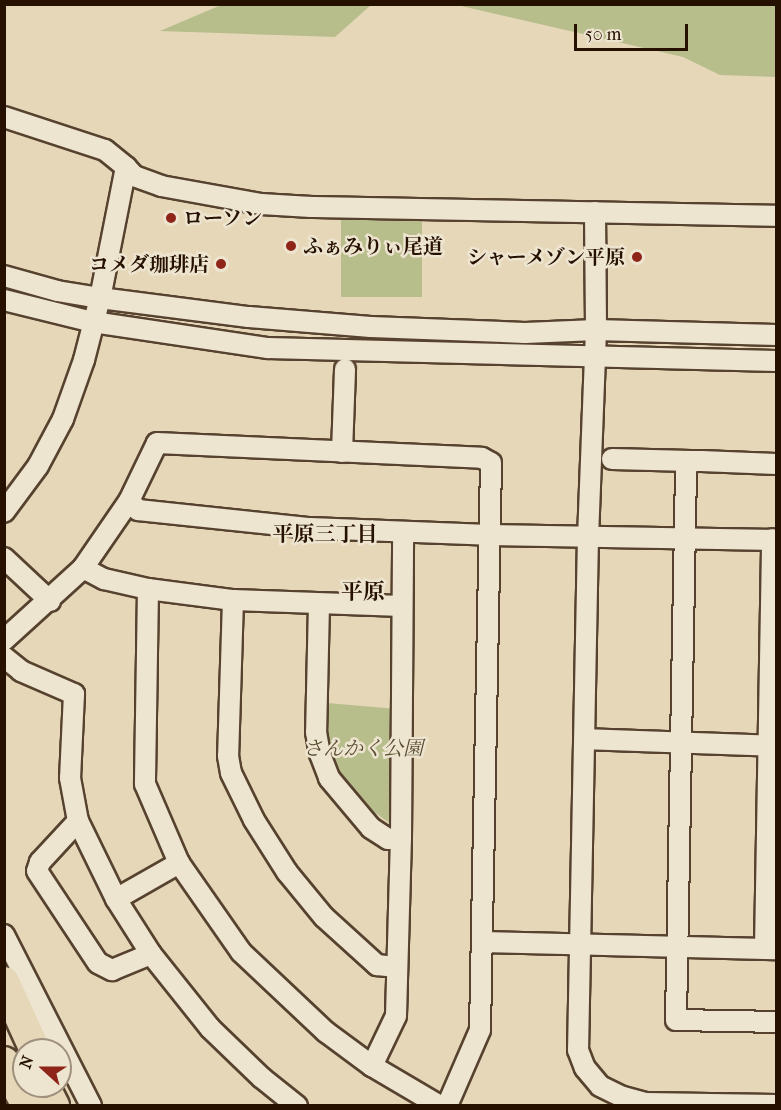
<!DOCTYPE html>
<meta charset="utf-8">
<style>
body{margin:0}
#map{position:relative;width:781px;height:1110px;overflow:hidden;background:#e5d7b8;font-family:"IM FELL French Canon","Noto Serif JP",serif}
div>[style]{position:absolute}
.green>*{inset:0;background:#b8bd8c;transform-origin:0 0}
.roads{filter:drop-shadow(2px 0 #56422e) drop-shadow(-2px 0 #56422e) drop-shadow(0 2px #56422e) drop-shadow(0 -2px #56422e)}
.minor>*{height:20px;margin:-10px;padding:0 10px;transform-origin:10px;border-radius:10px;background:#eee5d1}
.highway>*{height:30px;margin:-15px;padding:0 15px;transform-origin:15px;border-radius:15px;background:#e5d7b8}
.dots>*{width:16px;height:16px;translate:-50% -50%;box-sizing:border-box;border:3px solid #eee5d1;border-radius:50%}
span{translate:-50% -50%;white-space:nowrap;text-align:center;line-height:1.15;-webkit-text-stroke:5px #eee5d1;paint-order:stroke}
.poi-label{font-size:20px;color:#261000;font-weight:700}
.left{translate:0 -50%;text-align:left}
.right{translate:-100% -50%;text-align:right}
.park-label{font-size:20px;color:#594d31;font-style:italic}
.neighbourhood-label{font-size:21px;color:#261000;font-weight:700}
.quarter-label{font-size:22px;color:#261000;font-weight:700}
.frame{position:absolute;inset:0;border:6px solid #261000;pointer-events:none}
.north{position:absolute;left:12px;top:1038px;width:60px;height:60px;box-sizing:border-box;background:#eee5d1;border:2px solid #9e907d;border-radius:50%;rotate:291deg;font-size:16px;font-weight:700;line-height:24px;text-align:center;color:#261000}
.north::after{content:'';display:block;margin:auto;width:21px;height:27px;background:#8f2418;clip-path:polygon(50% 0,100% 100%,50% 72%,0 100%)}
.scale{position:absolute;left:574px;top:24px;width:114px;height:27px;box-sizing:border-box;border:3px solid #261000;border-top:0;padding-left:8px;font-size:18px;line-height:21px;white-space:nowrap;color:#261000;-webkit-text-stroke:4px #eee5d1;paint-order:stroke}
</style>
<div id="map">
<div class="green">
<div style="clip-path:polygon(221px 5px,221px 4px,371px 5px,335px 37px,160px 31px)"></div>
<div style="clip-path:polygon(457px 5px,776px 5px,776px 77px,720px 75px,683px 57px)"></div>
<div style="left:341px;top:216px;width:81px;height:81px"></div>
<div style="clip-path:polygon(327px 703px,397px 709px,398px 829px,363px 804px,330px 762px)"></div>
</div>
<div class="roads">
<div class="minor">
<div style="left:4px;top:117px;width:106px;rotate:18.1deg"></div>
<div style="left:105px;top:150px;width:27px;rotate:39deg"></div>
<div style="left:126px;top:167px;width:134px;rotate:101.2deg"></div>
<div style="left:100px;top:298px;width:64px;rotate:104.5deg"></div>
<div style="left:84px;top:360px;width:63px;rotate:109.6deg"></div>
<div style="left:63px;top:419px;width:53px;rotate:118deg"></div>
<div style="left:38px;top:466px;width:57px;rotate:126.5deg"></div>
<div style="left:126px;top:167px;width:12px;rotate:48deg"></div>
<div style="left:134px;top:176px;width:29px;rotate:20deg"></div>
<div style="left:161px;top:186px;width:102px;rotate:10.2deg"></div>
<div style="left:261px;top:204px;width:50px;rotate:3.4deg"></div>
<div style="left:311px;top:207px;width:465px;rotate:1.1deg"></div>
<div style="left:595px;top:212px;width:118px;rotate:89.5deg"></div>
<div style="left:596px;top:330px;width:206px;rotate:92.2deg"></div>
<div style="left:588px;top:536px;width:514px;rotate:91.11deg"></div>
<div style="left:578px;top:1050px;width:19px;rotate:69deg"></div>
<div style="left:585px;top:1068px;width:23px;rotate:50deg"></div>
<div style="left:600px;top:1086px;width:25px;rotate:26deg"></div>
<div style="left:623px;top:1097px;width:23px;rotate:15deg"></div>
<div style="left:645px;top:1103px;width:131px;rotate:0.9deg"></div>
<div style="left:4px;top:276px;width:55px;rotate:15.8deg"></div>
<div style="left:57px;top:291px;width:44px;rotate:9.2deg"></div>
<div style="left:100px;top:298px;width:150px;rotate:7.3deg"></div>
<div style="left:249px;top:317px;width:122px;rotate:4.7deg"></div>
<div style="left:371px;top:327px;width:154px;rotate:2.2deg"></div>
<div style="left:525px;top:333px;width:71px;rotate:-2.4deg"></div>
<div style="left:596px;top:330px;width:180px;rotate:1.6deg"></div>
<div style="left:4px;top:300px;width:92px;rotate:13.9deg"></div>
<div style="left:93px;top:322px;width:177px;rotate:8.5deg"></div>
<div style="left:268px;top:348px;width:508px;rotate:1.47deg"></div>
<div style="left:342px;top:452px;width:83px;rotate:-87.9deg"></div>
<div style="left:612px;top:459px;width:79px;rotate:1.5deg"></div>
<div style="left:776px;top:464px;width:75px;rotate:-177.7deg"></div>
<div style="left:701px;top:461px;width:10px;rotate:180deg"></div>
<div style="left:691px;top:461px;width:9px;rotate:122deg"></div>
<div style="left:686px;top:469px;width:551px;rotate:91.04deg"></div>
<div style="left:676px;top:1020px;width:100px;rotate:1.1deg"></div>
<div style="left:129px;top:501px;width:13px;rotate:45deg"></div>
<div style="left:138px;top:510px;width:173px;rotate:6deg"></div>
<div style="left:310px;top:528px;width:179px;rotate:2.2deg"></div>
<div style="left:489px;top:535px;width:287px;rotate:1deg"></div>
<div style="left:4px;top:558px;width:63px;rotate:43.1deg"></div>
<div style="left:83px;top:568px;width:24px;rotate:28deg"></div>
<div style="left:104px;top:579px;width:45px;rotate:12.8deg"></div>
<div style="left:148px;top:589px;width:86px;rotate:7.4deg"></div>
<div style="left:233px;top:600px;width:169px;rotate:2deg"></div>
<div style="left:148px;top:589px;width:195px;rotate:90.9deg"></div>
<div style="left:145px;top:784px;width:86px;rotate:66.7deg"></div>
<div style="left:179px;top:863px;width:108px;rotate:55.1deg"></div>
<div style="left:241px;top:952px;width:117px;rotate:43.3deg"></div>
<div style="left:326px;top:1032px;width:57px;rotate:36.5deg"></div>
<div style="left:372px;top:1066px;width:79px;rotate:30.5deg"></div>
<div style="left:233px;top:600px;width:156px;rotate:91.8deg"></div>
<div style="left:228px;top:756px;width:17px;rotate:80deg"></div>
<div style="left:231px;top:773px;width:52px;rotate:63.9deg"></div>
<div style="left:254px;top:820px;width:62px;rotate:57.6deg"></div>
<div style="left:287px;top:872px;width:58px;rotate:50.6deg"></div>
<div style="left:324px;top:917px;width:72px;rotate:42.2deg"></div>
<div style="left:377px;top:965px;width:20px;rotate:6deg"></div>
<div style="left:319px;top:604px;width:128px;rotate:91.3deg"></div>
<div style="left:316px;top:732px;width:22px;rotate:80deg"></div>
<div style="left:320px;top:754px;width:26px;rotate:69deg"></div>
<div style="left:329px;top:778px;width:65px;rotate:50deg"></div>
<div style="left:371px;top:828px;width:20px;rotate:33deg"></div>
<div style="left:388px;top:839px;width:13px;rotate:-4deg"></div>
<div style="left:4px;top:640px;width:107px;rotate:-42.3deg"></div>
<div style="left:83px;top:568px;width:81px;rotate:-55.5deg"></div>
<div style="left:129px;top:501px;width:64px;rotate:-64.2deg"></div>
<div style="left:157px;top:443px;width:325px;rotate:2.6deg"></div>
<div style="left:482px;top:458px;width:10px;rotate:29deg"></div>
<div style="left:491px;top:463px;width:567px;rotate:91.11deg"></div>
<div style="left:480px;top:1030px;width:83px;rotate:113.5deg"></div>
<div style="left:4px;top:657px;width:22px;rotate:39deg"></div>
<div style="left:21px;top:671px;width:58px;rotate:23.5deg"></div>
<div style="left:74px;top:694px;width:84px;rotate:92.7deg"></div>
<div style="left:70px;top:778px;width:44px;rotate:79.5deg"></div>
<div style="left:78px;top:821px;width:87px;rotate:64deg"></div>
<div style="left:116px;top:899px;width:65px;rotate:57.5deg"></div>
<div style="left:151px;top:954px;width:95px;rotate:51.4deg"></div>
<div style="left:210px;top:1028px;width:72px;rotate:43.9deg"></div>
<div style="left:262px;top:1078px;width:45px;rotate:38.7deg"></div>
<div style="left:585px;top:739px;width:191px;rotate:2.1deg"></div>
<div style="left:78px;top:821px;width:56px;rotate:132.8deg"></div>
<div style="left:40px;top:862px;width:9px;rotate:108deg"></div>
<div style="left:37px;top:871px;width:110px;rotate:56.5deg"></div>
<div style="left:98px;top:963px;width:16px;rotate:27deg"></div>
<div style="left:112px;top:970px;width:42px;rotate:-22.3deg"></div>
<div style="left:116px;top:899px;width:73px;rotate:-29.7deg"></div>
<div style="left:4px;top:935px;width:192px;rotate:63deg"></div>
<div style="left:483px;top:942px;width:293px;rotate:1.4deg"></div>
<div style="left:765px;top:949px;width:410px;rotate:-89deg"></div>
<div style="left:372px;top:1066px;width:55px;rotate:-64.4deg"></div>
<div style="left:396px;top:1016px;width:178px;rotate:-88.4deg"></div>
<div style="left:401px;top:838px;width:306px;rotate:-89.6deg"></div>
</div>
<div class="highway">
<div style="left:4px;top:982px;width:75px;rotate:65.5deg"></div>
<div style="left:4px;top:1062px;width:50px;rotate:62.4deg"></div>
<div style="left:44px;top:1086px;width:22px;rotate:63deg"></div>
</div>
</div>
<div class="dots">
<div style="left:171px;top:218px;background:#8f2418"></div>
<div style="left:291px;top:246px;background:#8f2418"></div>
<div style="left:637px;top:257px;background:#8f2418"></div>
<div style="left:221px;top:264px;background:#8f2418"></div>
</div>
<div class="poi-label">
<span class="left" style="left:183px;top:218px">ローソン</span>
<span class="left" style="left:303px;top:246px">ふぁみりぃ尾道</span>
<span class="right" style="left:625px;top:257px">シャーメゾン平原</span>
<span class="right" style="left:209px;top:264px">コメダ珈琲店</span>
</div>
<div class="park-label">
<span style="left:363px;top:748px">さんかく公園</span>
</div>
<div class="neighbourhood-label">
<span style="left:325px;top:534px">平原三丁目</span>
</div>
<div class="quarter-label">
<span style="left:363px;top:593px">平原</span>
</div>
<div class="frame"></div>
<div class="north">N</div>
<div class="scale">50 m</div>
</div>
